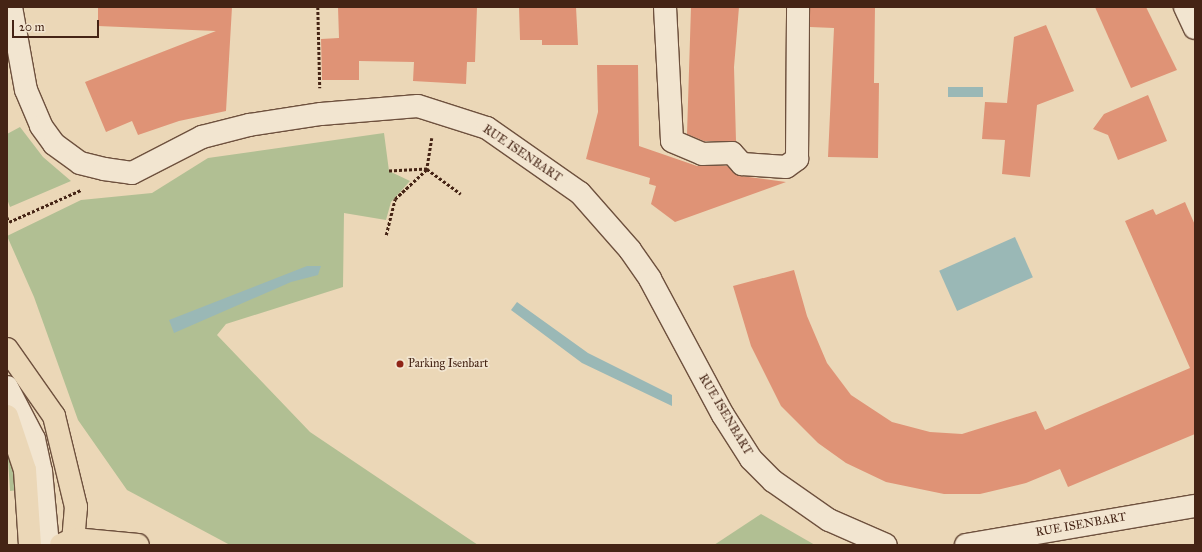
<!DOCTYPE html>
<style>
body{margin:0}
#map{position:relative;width:1202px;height:552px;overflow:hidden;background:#ebd7b7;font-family:"IM FELL Great Primer",serif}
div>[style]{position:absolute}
.green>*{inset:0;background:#b1bf93}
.water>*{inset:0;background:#9ab8b6;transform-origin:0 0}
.building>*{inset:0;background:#df9376}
.path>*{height:2.5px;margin-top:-1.25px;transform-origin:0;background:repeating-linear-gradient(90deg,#452415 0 3px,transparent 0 5px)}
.roads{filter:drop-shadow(1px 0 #6e513e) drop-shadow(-1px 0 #6e513e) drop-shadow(0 1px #6e513e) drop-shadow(0 -1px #6e513e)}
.minor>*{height:22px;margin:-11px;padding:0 11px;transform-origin:11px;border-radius:11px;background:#f2e5d0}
.major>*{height:22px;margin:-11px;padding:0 11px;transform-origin:11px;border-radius:11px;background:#ebd7b7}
.dots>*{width:11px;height:11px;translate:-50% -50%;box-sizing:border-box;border:2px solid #f2e5d0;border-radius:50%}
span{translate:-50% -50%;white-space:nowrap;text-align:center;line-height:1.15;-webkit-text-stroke:3.5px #f2e5d0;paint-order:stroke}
.street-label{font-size:12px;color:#452415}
.poi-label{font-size:12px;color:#452415}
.left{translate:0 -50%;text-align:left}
.frame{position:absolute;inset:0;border:8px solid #452415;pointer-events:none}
.scale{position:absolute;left:12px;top:20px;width:87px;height:18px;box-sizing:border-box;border:2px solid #452415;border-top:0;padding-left:5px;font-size:12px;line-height:14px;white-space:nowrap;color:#452415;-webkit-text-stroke:3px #f2e5d0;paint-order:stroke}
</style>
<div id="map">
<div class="green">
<div style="clip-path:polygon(20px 127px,43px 157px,71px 181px,10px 207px,7px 199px,7px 134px)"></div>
<div style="clip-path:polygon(384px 133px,389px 171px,410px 181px,391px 202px,386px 220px,344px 213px,343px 287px,226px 324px,217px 335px,310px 432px,478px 545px,230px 545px,127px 490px,78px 420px,34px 297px,7px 236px,81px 200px,152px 193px,208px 158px)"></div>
<div style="clip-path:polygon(7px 442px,19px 490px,10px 491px)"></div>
<div style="clip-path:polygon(761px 514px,815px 545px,714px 545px)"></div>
</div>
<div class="water">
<div style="left:948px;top:87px;width:35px;height:10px"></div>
<div style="left:1015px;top:237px;width:44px;height:83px;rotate:66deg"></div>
<div style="clip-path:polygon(307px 266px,321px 266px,318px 275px,291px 282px,174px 333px,169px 320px)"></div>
<div style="clip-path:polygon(517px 302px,588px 353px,672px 395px,672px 406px,582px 363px,511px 310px)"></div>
</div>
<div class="building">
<div style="clip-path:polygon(98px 7px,232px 7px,226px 111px,179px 121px,138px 135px,132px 121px,106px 132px,85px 82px,216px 31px,98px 26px)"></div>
<div style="clip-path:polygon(338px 7px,477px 7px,475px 62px,467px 62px,466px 84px,413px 81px,414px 62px,359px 61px,359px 80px,322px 80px,321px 39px,339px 38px)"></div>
<div style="clip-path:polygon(519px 7px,576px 7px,578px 45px,542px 45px,542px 40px,520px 40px)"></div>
<div style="clip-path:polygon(691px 7px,739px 7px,734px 67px,736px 141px,704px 141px,687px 134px)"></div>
<div style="clip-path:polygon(810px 7px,875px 7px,874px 83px,879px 83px,878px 158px,828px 157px,834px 28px,810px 27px)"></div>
<div style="clip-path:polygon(1095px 7px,1146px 7px,1177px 70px,1131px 88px)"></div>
<div style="clip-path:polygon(1046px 25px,1074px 91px,1037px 105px,1030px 177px,1002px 174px,1005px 140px,982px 139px,985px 102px,1007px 103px,1014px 37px)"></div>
<div style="clip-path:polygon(597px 65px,638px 65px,639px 146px,697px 166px,727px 166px,741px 176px,786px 182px,675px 222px,651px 204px,656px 186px,649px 184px,650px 178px,586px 159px,598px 112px)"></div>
<div style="clip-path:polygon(1148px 95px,1167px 141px,1118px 160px,1108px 135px,1093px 129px,1104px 114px)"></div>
<div style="clip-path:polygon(1185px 202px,1195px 225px,1195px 434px,1068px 487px,1060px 469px,1026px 483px,980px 494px,944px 494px,886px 482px,846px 463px,818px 443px,781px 406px,751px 346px,733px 286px,794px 270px,807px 316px,827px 363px,851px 395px,892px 422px,930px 432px,962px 434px,1036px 411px,1045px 430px,1190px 368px,1125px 221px,1153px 209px,1156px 215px)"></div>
</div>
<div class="path">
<div style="left:318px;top:7px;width:81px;rotate:88.6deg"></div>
<div style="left:432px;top:138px;width:31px;rotate:99deg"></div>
<div style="left:427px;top:169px;width:42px;rotate:36.3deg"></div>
<div style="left:7px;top:217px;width:5px;rotate:68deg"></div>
<div style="left:9px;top:222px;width:79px;rotate:-24deg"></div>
<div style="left:386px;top:235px;width:37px;rotate:-76deg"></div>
<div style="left:395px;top:199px;width:44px;rotate:-43.2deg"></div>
<div style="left:427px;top:169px;width:38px;rotate:177deg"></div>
</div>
<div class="roads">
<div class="minor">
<div style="left:11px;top:7px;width:84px;rotate:79.8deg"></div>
<div style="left:26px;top:90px;width:39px;rotate:67deg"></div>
<div style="left:41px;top:126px;width:22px;rotate:54deg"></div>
<div style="left:54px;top:144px;width:32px;rotate:36deg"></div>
<div style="left:80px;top:163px;width:25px;rotate:14deg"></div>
<div style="left:104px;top:169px;width:28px;rotate:8deg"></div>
<div style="left:132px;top:173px;width:79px;rotate:-27.2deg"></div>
<div style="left:202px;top:137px;width:49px;rotate:-14.3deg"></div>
<div style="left:249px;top:125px;width:73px;rotate:-8.7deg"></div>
<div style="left:321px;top:114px;width:97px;rotate:-4.7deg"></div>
<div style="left:418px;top:106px;width:72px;rotate:17.7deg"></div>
<div style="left:487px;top:128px;width:113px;rotate:35deg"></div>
<div style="left:580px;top:193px;width:76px;rotate:48.7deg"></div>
<div style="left:630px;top:250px;width:35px;rotate:55deg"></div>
<div style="left:650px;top:279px;width:154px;rotate:61.8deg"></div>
<div style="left:723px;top:415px;width:52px;rotate:57.5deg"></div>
<div style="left:751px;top:459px;width:31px;rotate:45deg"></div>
<div style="left:773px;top:481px;width:68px;rotate:34.9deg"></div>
<div style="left:829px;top:520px;width:62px;rotate:23.7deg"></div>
<div style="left:665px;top:7px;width:134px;rotate:87deg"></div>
<div style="left:672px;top:141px;width:33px;rotate:23deg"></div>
<div style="left:702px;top:154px;width:30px;rotate:-2deg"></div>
<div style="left:732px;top:153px;width:15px;rotate:48deg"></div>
<div style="left:742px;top:164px;width:44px;rotate:3.9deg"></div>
<div style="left:786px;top:167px;width:14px;rotate:-36deg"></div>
<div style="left:797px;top:159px;width:152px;rotate:-89.6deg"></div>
<div style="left:1185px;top:7px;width:23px;rotate:65deg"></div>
<div style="left:7px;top:387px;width:59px;rotate:62.6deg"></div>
<div style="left:34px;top:439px;width:33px;rotate:78deg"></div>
<div style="left:41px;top:471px;width:74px;rotate:84.6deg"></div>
<div style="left:966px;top:545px;width:232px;rotate:-9.7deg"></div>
</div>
<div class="major">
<div style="left:7px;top:349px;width:82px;rotate:55deg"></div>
<div style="left:54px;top:416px;width:94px;rotate:76.4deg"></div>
<div style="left:76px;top:507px;width:38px;rotate:95deg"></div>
<div style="left:7px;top:416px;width:57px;rotate:71.6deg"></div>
<div style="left:25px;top:470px;width:75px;rotate:86.2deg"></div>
<div style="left:61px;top:545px;width:14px;rotate:-25deg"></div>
<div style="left:74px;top:539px;width:64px;rotate:5.4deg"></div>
</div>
</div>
<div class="dots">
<div style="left:400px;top:364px;background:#8f2418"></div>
</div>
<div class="street-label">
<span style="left:522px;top:154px;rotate:34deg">RUE ISENBART</span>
<span style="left:725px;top:415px;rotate:59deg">RUE ISENBART</span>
<span style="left:1081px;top:525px;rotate:-10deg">RUE ISENBART</span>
</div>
<div class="poi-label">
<span class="left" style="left:408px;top:364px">Parking Isenbart</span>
</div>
<div class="frame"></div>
<div class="scale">20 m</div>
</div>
